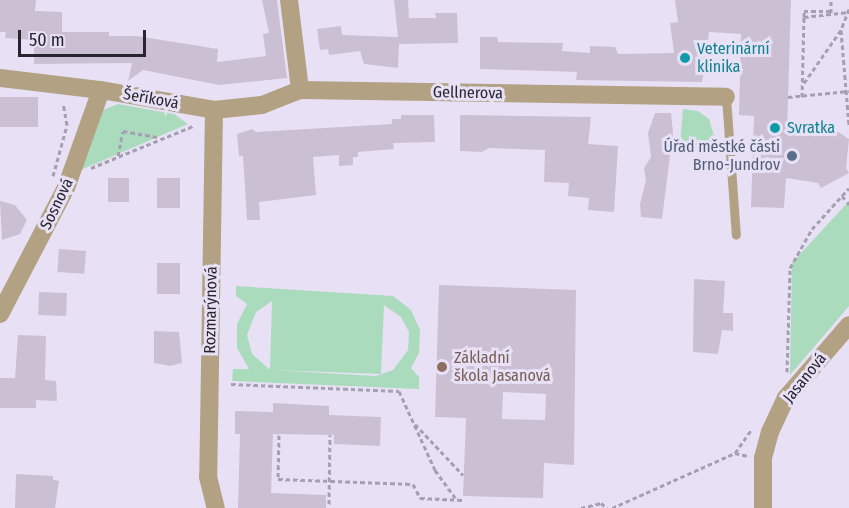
<!DOCTYPE html>
<meta charset="utf-8">
<style>
body{margin:0}
#map{position:relative;width:849px;height:508px;overflow:hidden;background:#e8e1f6;font-family:"Fira Sans Condensed",sans-serif}
div>[style]{position:absolute}
.green>*{inset:0;background:#abdbbd}
.building>*{inset:0;background:#cbc0d3;transform-origin:0 0}
.path>*{height:3px;margin-top:-1.5px;transform-origin:0;background:repeating-linear-gradient(90deg,#a5a0b1 0 4.5px,transparent 0 7.5px)}
.lane>*{height:9px;margin:-4.5px;padding:0 4.5px;transform-origin:4.5px;border-radius:4.5px;background:#b2a283}
.street>*{height:18px;margin:-9px;padding:0 9px;transform-origin:9px;border-radius:9px;background:#b2a283}
.dots>*{width:16px;height:16px;translate:-50% -50%;box-sizing:border-box;border:3px solid #e8e1f6;border-radius:50%}
span{translate:-50% -50%;white-space:nowrap;text-align:center;line-height:1.15;-webkit-text-stroke:6px #e8e1f6;paint-order:stroke}
.culture-label{font-size:16px;color:#0d838f}
.left{translate:0 -50%;text-align:left}
.street-label{font-size:16px;color:#27252d}
.service-label{font-size:16px;color:#4e5e75}
.right{translate:-100% -50%;text-align:right}
.education-label{font-size:16px;color:#785e54}
.scale{position:absolute;left:18px;top:30px;width:128px;height:27px;box-sizing:border-box;border:3px solid #27252d;border-top:0;padding-left:8px;font-size:18px;line-height:21px;white-space:nowrap;color:#27252d;-webkit-text-stroke:4px #e8e1f6;paint-order:stroke}
</style>
<div id="map">
<div class="green">
<div style="clip-path:polygon(118px 104px,174px 114px,188px 124px,78px 171px,103px 110px)"></div>
<div style="clip-path:polygon(683px 109px,698px 111px,709px 119px,715px 139px,701px 146px,680px 144px)"></div>
<div style="clip-path:polygon(849px 201px,849px 306px,790px 375px,792px 263px)"></div>
<div style="clip-path:polygon(evenodd,236px 286px,393px 296px,411px 310px,420px 330px,419px 353px,411px 368px,419px 377px,419px 389px,232px 381px,233px 369px,249px 369px,237px 348px,237px 324px,247px 304px,236px 296px,236px 286px,272px 301px,270px 369px,269px 369px,252px 354px,247px 335px,256px 312px,272px 301px,236px 286px,384px 305px,401px 317px,409px 332px,408px 350px,393px 370px,376px 376px,271px 370px,381px 374px,384px 305px)"></div>
</div>
<div class="building">
<div style="clip-path:polygon(0 0,36px 0,35px 11px,62px 12px,62px 32px,109px 32px,109px 36px,137px 36px,218px 49px,217px 62px,266px 56px,263px 34px,269px 33px,262px 0,277px 0,287px 78px,219px 85px,143px 70px,128px 81px,132px 63px,34px 64px,34px 40px,5px 38px,6px 32px,0 32px)"></div>
<div style="clip-path:polygon(394px 0,408px 0,409px 18px,436px 18px,435px 13px,457px 13px,458px 43px,399px 44px,398px 68px,364px 64px,360px 51px,329px 55px,328px 49px,320px 50px,317px 29px,341px 26px,342px 35px,398px 37px)"></div>
<div style="clip-path:polygon(675px 0,791px 0,787px 132px,820px 128px,823px 122px,849px 139px,846px 168px,849px 173px,821px 188px,818px 183px,786px 178px,784px 208px,751px 207px,754px 116px,739px 115px,741px 34px,709px 32px,702px 82px,576px 80px,577px 72px,480px 69px,480px 37px,497px 37px,498px 42px,563px 43px,562px 51px,590px 53px,590px 46px,615px 47px,618px 54px,674px 53px,670px 23px,678px 22px)"></div>
<div style="left:0;top:97px;width:38px;height:30px"></div>
<div style="clip-path:polygon(655px 113px,671px 113px,673px 132px,662px 219px,641px 217px,640px 204px,646px 180px,644px 168px,651px 157px,648px 133px)"></div>
<div style="clip-path:polygon(401px 115px,434px 115px,435px 142px,393px 143px,394px 149px,358px 152px,358px 157px,353px 157px,353px 165px,339px 166px,339px 155px,313px 157px,316px 195px,259px 202px,260px 220px,247px 220px,243px 156px,239px 156px,237px 134px,252px 129px,256px 132px,392px 124px,392px 119px,401px 119px)"></div>
<div style="clip-path:polygon(460px 115px,591px 117px,588px 144px,618px 146px,614px 212px,588px 210px,589px 198px,568px 196px,569px 183px,544px 182px,545px 150px,489px 148px,482px 152px,460px 151px)"></div>
<div style="left:108px;top:178px;width:21px;height:24px"></div>
<div style="left:157px;top:178px;width:23px;height:30px"></div>
<div style="clip-path:polygon(0 201px,15px 205px,27px 220px,20px 234px,2px 240px)"></div>
<div style="left:59px;top:249px;width:27px;height:23px;rotate:4deg"></div>
<div style="left:157px;top:263px;width:23px;height:31px"></div>
<div style="clip-path:polygon(694px 279px,725px 281px,723px 313px,733px 313px,733px 331px,722px 330px,718px 354px,693px 352px)"></div>
<div style="clip-path:polygon(evenodd,439px 285px,576px 290px,574px 465px,544px 463px,543px 498px,463px 496px,466px 418px,435px 417px,439px 285px,503px 392px,546px 394px,545px 420px,502px 419px,503px 392px)"></div>
<div style="left:39px;top:292px;width:28px;height:23px;rotate:2deg"></div>
<div style="clip-path:polygon(154px 331px,179px 332px,182px 363px,170px 366px,154px 363px)"></div>
<div style="clip-path:polygon(18px 335px,46px 336px,45px 380px,56px 381px,57px 401px,36px 400px,36px 408px,0 408px,0 378px,15px 378px)"></div>
<div style="clip-path:polygon(273px 403px,329px 406px,329px 415px,381px 417px,380px 446px,334px 444px,334px 435px,273px 434px,271px 493px,326px 495px,326px 508px,238px 508px,240px 434px,235px 434px,235px 411px,273px 412px)"></div>
<div style="clip-path:polygon(16px 474px,53px 476px,53px 480px,59px 481px,55px 508px,15px 508px)"></div>
</div>
<div class="path">
<div style="left:849px;top:9px;width:22px;rotate:111deg"></div>
<div style="left:841px;top:30px;width:96px;rotate:85.2deg"></div>
<div style="left:831px;top:13px;width:13px;rotate:-90deg"></div>
<div style="left:804px;top:17px;width:6px;rotate:-90deg"></div>
<div style="left:804px;top:11px;width:27px"></div>
<div style="left:804px;top:83px;width:65px;rotate:-55.1deg"></div>
<div style="left:788px;top:97px;width:61px;rotate:-5.6deg"></div>
<div style="left:802px;top:97px;width:80px;rotate:-88.6deg"></div>
<div style="left:804px;top:17px;width:45px;rotate:-6.3deg"></div>
<div style="left:118px;top:156px;width:25px;rotate:-79deg"></div>
<div style="left:123px;top:131px;width:36px;rotate:10deg"></div>
<div style="left:91px;top:168px;width:110px;rotate:-22.4deg"></div>
<div style="left:53px;top:176px;width:53px;rotate:-74.6deg"></div>
<div style="left:67px;top:125px;width:22px;rotate:-100deg"></div>
<div style="left:842px;top:196px;width:11px;rotate:49deg"></div>
<div style="left:787px;top:372px;width:104px;rotate:-88.3deg"></div>
<div style="left:790px;top:268px;width:45px;rotate:-60.6deg"></div>
<div style="left:812px;top:229px;width:55px;rotate:-47.9deg"></div>
<div style="left:231px;top:384px;width:168px;rotate:2.4deg"></div>
<div style="left:399px;top:391px;width:87px;rotate:65.5deg"></div>
<div style="left:435px;top:470px;width:37px;rotate:54deg"></div>
<div style="left:415px;top:424px;width:70px;rotate:46.7deg"></div>
<div style="left:279px;top:435px;width:44px;rotate:91.3deg"></div>
<div style="left:278px;top:479px;width:135px;rotate:2.1deg"></div>
<div style="left:413px;top:484px;width:16px;rotate:63deg"></div>
<div style="left:420px;top:498px;width:43px;rotate:2.7deg"></div>
<div style="left:735px;top:453px;width:13px;rotate:13deg"></div>
<div style="left:329px;top:504px;width:69px;rotate:-89.2deg"></div>
<div style="left:581px;top:508px;width:21px;rotate:-14deg"></div>
<div style="left:601px;top:503px;width:8px;rotate:40deg"></div>
<div style="left:612px;top:508px;width:135px;rotate:-24.1deg"></div>
<div style="left:735px;top:453px;width:29px;rotate:-55deg"></div>
</div>
<div class="lane">
<div style="left:726px;top:97px;width:138px;rotate:85.9deg"></div>
</div>
<div class="street">
<div style="left:289px;top:0;width:91px;rotate:83deg"></div>
<div style="left:0;top:78px;width:102px;rotate:6.8deg"></div>
<div style="left:101px;top:90px;width:115px;rotate:10deg"></div>
<div style="left:214px;top:110px;width:48px;rotate:-5.9deg"></div>
<div style="left:262px;top:105px;width:41px;rotate:-21.5deg"></div>
<div style="left:300px;top:90px;width:426px;rotate:0.9deg"></div>
<div style="left:214px;top:110px;width:367px;rotate:90.9deg"></div>
<div style="left:208px;top:477px;width:32px;rotate:76deg"></div>
<div style="left:0;top:314px;width:142px;rotate:-62.4deg"></div>
<div style="left:66px;top:188px;width:104px;rotate:-70.3deg"></div>
<div style="left:763px;top:508px;width:50px;rotate:-90deg"></div>
<div style="left:763px;top:458px;width:27px;rotate:-75deg"></div>
<div style="left:770px;top:432px;width:38px;rotate:-65deg"></div>
<div style="left:786px;top:398px;width:96px;rotate:-49.2deg"></div>
</div>
<div class="dots">
<div style="left:685px;top:58px;background:#0f9aa8"></div>
<div style="left:775px;top:128px;background:#0f9aa8"></div>
<div style="left:792px;top:156px;background:#5c6f8a"></div>
<div style="left:442px;top:367px;background:#8d6e63"></div>
</div>
<div class="culture-label">
<span class="left" style="left:697px;top:58px">Veterinární<br>klinika</span>
<span class="left" style="left:787px;top:128px">Svratka</span>
</div>
<div class="street-label">
<span style="left:468px;top:93px;rotate:1deg">Gellnerova</span>
<span style="left:151px;top:99px;rotate:10deg">Šeříková</span>
<span style="left:57px;top:204px;rotate:-64deg">Sosnová</span>
<span style="left:211px;top:310px;rotate:-89deg">Rozmarýnová</span>
<span style="left:805px;top:378px;rotate:-51deg">Jasanová</span>
</div>
<div class="service-label">
<span class="right" style="left:780px;top:156px">Úřad městké části<br>Brno-Jundrov</span>
</div>
<div class="education-label">
<span class="left" style="left:454px;top:367px">Základní<br>škola Jasanová</span>
</div>
<div class="scale">50 m</div>
</div>
